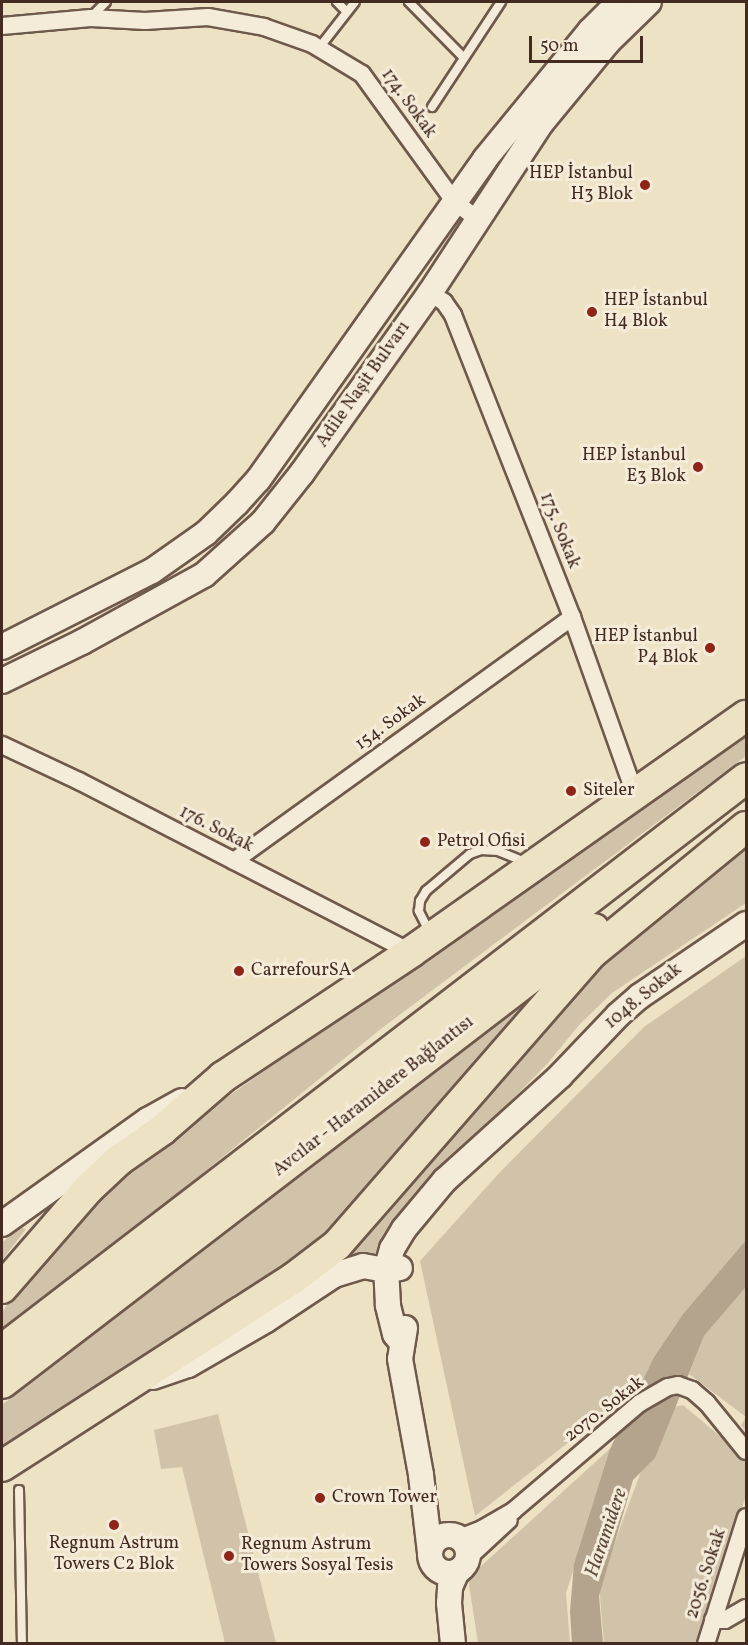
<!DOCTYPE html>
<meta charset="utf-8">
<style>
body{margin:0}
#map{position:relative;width:748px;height:1645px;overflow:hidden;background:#eee2c5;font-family:Vollkorn,serif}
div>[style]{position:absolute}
.green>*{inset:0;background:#d1c3a9}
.water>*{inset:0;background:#b4a48e}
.roads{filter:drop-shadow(2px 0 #6e594b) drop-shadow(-2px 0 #6e594b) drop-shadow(0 2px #6e594b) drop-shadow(0 -2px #6e594b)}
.lane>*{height:8px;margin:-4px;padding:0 4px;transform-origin:4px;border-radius:4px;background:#f4ecd9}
.street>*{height:16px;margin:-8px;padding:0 8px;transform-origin:8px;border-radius:8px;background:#f4ecd9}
.secondary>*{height:24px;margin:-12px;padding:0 12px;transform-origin:12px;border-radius:12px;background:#f4ecd9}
.secondary>.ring{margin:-12px;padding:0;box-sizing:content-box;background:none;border:24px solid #f4ecd9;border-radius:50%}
.highway>*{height:30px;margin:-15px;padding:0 15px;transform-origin:15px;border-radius:15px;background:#eee2c5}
.dots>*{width:16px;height:16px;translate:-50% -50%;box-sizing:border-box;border:3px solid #f4ecd9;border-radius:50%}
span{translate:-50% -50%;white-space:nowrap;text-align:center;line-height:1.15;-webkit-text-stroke:6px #f4ecd9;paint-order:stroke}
.street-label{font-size:18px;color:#442b22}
.poi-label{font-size:18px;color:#442b22}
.right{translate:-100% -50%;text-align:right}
.left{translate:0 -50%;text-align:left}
.water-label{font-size:20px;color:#60493d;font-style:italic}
.frame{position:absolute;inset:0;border:3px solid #442b22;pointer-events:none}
.scale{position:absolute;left:529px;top:36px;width:114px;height:27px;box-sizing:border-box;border:3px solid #442b22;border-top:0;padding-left:8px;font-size:18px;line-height:21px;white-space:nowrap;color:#442b22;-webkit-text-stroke:4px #f4ecd9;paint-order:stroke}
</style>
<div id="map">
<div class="green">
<div style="clip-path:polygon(746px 736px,746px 756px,382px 1028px,135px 1228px,2px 1330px,2px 1312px,23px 1282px,122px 1175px,164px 1141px)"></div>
<div style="clip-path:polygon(746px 840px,746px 903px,612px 993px,580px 1024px,547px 1064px,429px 1184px,377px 1253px,356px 1256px,328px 1266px,582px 973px)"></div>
<div style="clip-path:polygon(746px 956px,746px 1240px,683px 1314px,654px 1357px,641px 1385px,475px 1516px,420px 1261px,500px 1172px,644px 1027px)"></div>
<div style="clip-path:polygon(539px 993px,497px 1049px,308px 1255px,2px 1449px,2px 1405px)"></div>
<div style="clip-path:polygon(22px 1228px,26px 1229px,2px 1260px,2px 1242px)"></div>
<div style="clip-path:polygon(746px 1287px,746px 1431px,741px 1425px,746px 1417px,689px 1374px,704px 1336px)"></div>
<div style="clip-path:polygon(683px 1405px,746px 1458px,746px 1496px,697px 1643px,604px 1643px,599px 1585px,664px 1409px)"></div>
<div style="clip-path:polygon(218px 1414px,276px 1643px,225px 1643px,182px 1467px,161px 1469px,154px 1430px)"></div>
<div style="clip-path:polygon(614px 1445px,566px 1593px,570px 1643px,478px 1643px,468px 1578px)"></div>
</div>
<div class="water">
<div style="clip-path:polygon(746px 1240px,746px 1287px,704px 1336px,655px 1458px,633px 1480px,599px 1596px,603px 1643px,572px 1644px,570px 1611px,574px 1564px,610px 1449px,654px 1357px,683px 1314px)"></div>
</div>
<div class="roads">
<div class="lane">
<div style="left:337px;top:2px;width:14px;rotate:45deg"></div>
<div style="left:409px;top:2px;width:77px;rotate:45.5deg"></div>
<div style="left:91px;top:17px;width:21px;rotate:-45deg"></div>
<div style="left:319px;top:48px;width:58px;rotate:-52deg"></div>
<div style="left:432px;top:107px;width:126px;rotate:-56.7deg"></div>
<div style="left:430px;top:933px;width:25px;rotate:-117deg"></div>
<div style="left:419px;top:911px;width:10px;rotate:-84deg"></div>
<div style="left:420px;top:901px;width:12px;rotate:-59deg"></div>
<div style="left:426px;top:891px;width:57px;rotate:-40.1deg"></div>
<div style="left:470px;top:854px;width:12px;rotate:-20deg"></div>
<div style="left:481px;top:850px;width:17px;rotate:3deg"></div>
<div style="left:498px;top:851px;width:31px;rotate:22deg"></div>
<div style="left:19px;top:1490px;width:154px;rotate:88.9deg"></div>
</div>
<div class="street">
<div style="left:2px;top:26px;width:89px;rotate:-5.1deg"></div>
<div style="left:91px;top:18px;width:54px;rotate:3.2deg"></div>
<div style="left:145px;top:21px;width:63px;rotate:-3.6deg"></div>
<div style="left:208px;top:17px;width:57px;rotate:10.1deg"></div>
<div style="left:264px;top:27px;width:51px;rotate:19.5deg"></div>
<div style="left:312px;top:44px;width:58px;rotate:31deg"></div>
<div style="left:362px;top:74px;width:157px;rotate:54.1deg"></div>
<div style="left:454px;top:201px;width:31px;rotate:38deg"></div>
<div style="left:430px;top:293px;width:17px;rotate:33deg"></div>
<div style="left:444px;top:302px;width:16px;rotate:55deg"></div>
<div style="left:453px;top:315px;width:325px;rotate:68.5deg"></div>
<div style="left:572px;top:617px;width:188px;rotate:70.4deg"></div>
<div style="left:2px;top:745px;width:85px;rotate:25.1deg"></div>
<div style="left:79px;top:781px;width:373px;rotate:27.3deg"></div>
<div style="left:234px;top:861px;width:417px;rotate:-35.8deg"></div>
<div style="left:459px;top:1538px;width:25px;rotate:-21deg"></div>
<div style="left:482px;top:1529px;width:36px;rotate:-30deg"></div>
<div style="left:513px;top:1511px;width:167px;rotate:-40.4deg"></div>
<div style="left:640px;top:1403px;width:32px;rotate:-30deg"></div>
<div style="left:668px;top:1387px;width:10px;rotate:-11deg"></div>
<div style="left:678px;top:1385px;width:15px;rotate:20deg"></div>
<div style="left:692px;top:1390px;width:20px;rotate:41deg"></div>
<div style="left:707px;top:1403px;width:62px;rotate:50.9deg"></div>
<div style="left:467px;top:1559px;width:57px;rotate:-42.9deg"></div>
<div style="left:713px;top:1620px;width:12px"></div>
<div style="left:725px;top:1620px;width:24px;rotate:-30deg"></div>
<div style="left:706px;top:1644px;width:133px;rotate:-72.5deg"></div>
</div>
<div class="secondary">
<div style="left:2px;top:647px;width:168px;rotate:-26.9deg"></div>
<div style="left:152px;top:571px;width:66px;rotate:-35.1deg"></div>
<div style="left:206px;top:533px;width:43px;rotate:-44.1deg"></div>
<div style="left:237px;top:503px;width:31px;rotate:-48deg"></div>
<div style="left:258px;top:480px;width:393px;rotate:-54.7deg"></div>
<div style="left:485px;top:159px;width:166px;rotate:-50.6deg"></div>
<div style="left:590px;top:31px;width:41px;rotate:-45deg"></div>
<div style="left:2px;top:681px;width:89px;rotate:-26deg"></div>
<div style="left:82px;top:642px;width:139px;rotate:-28.8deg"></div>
<div style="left:204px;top:575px;width:79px;rotate:-41.9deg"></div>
<div style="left:263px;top:522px;width:63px;rotate:-51.5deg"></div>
<div style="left:302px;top:473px;width:221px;rotate:-54.6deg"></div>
<div style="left:430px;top:293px;width:204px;rotate:-56.8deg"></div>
<div style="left:542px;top:122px;width:104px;rotate:-50.5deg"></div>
<div style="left:608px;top:42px;width:57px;rotate:-44.3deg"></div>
<div style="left:2px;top:1224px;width:179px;rotate:-35.5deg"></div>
<div style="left:148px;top:1120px;width:39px;rotate:-29deg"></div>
<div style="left:405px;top:1328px;width:31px;rotate:99deg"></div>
<div style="left:400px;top:1359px;width:118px;rotate:79.7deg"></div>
<div style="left:421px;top:1475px;width:79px;rotate:83.4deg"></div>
<div style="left:402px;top:1343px;width:11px;rotate:-128deg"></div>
<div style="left:395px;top:1334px;width:30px;rotate:-104deg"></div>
<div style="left:388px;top:1305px;width:35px;rotate:-93deg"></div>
<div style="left:386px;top:1270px;width:22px;rotate:-74deg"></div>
<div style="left:392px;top:1249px;width:23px;rotate:-59deg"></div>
<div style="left:404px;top:1229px;width:64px;rotate:-50.1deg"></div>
<div style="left:445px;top:1180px;width:155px;rotate:-42.1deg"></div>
<div style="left:560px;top:1076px;width:84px;rotate:-46.4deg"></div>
<div style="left:618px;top:1015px;width:29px;rotate:-41deg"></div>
<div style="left:640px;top:996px;width:128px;rotate:-34.2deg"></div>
<div style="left:153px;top:1377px;width:37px;rotate:-19deg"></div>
<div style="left:188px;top:1365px;width:90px;rotate:-30deg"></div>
<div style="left:266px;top:1320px;width:82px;rotate:-33.5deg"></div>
<div style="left:334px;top:1275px;width:30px;rotate:-17deg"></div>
<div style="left:363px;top:1266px;width:23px;rotate:10deg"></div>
<div style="left:386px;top:1270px;width:14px;rotate:-8deg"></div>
<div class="ring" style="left:430px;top:1535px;width:14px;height:14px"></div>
<div style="left:453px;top:1644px;width:41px;rotate:-95.6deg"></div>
<div style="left:449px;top:1603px;width:16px;rotate:-86deg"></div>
<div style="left:450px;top:1587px;width:17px;rotate:-66deg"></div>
</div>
<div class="highway">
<div style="left:2px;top:1288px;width:131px;rotate:-49deg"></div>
<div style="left:88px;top:1189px;width:42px;rotate:-43.1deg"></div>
<div style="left:119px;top:1160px;width:52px;rotate:-34.9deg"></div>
<div style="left:162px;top:1130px;width:81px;rotate:-41deg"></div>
<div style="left:223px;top:1077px;width:226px;rotate:-33.6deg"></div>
<div style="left:411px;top:952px;width:410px;rotate:-35.2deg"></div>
<div style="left:2px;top:1350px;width:938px;rotate:-37.55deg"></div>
<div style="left:2px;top:1383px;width:746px;rotate:-37.48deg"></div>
<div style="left:2px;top:1466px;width:347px;rotate:-32.8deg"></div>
<div style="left:294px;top:1278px;width:54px;rotate:-37.5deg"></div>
<div style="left:337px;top:1245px;width:388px;rotate:-48.9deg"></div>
<div style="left:592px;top:953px;width:199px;rotate:-39.3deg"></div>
</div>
</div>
<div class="dots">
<div style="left:645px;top:185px;background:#8f2418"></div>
<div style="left:592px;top:312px;background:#8f2418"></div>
<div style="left:698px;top:467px;background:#8f2418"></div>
<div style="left:710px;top:648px;background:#8f2418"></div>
<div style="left:571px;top:791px;background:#8f2418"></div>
<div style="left:425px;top:842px;background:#8f2418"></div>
<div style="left:239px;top:971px;background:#8f2418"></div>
<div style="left:320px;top:1498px;background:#8f2418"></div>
<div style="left:114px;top:1525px;background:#8f2418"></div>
<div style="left:229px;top:1556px;background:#8f2418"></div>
</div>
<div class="street-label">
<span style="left:408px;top:104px;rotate:54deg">174. Sokak</span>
<span style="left:364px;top:385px;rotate:-55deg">Adile Naşit Bulvarı</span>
<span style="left:559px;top:531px;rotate:68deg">175. Sokak</span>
<span style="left:391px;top:723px;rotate:-36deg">154. Sokak</span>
<span style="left:216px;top:830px;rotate:27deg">176. Sokak</span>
<span style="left:644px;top:997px;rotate:-39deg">1048. Sokak</span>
<span style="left:374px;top:1097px;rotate:-38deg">Avcılar - Haramidere Bağlantısı</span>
<span style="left:605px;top:1410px;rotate:-38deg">2070. Sokak</span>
<span style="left:707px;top:1574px;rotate:-72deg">2056. Sokak</span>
</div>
<div class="poi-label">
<span class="right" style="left:633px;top:185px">HEP İstanbul<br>H3 Blok</span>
<span class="left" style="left:604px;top:312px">HEP İstanbul<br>H4 Blok</span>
<span class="right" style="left:686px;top:467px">HEP İstanbul<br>E3 Blok</span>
<span class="right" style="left:698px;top:648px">HEP İstanbul<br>P4 Blok</span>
<span class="left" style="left:583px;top:791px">Siteler</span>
<span class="left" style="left:437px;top:842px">Petrol Ofisi</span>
<span class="left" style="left:251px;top:971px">CarrefourSA</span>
<span class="left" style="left:332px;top:1498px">Crown Tower</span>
<span style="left:114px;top:1555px">Regnum Astrum<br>Towers C2 Blok</span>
<span class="left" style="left:241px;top:1556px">Regnum Astrum<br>Towers Sosyal Tesis</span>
</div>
<div class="water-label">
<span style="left:607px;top:1533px;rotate:-71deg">Haramidere</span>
</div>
<div class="frame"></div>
<div class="scale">50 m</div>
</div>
